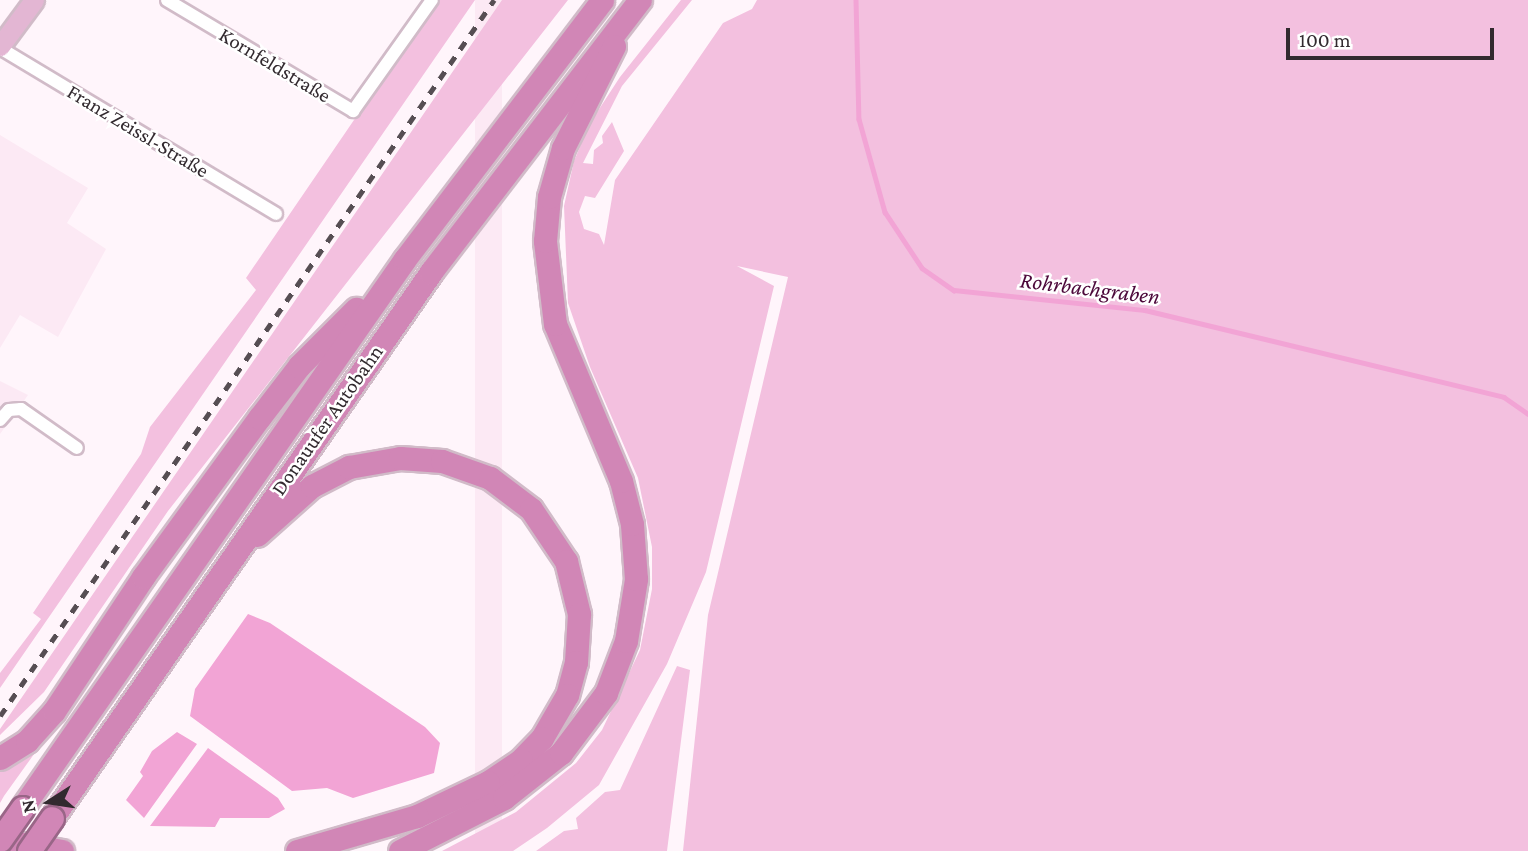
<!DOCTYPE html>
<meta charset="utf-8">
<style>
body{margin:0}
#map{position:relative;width:1528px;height:851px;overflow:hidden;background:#fff5fb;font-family:"Crimson Pro",serif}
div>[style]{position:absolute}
.built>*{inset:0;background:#fce9f4;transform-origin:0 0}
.green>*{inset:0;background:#f3c0df}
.water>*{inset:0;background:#f2a4d5}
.stream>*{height:4.5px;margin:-2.25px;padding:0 2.25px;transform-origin:2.25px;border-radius:2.25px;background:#f2a4d5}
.roads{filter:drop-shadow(2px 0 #d1bbc8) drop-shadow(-2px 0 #d1bbc8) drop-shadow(0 2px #d1bbc8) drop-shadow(0 -2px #d1bbc8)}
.minor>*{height:12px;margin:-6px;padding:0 6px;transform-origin:6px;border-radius:6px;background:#fff}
.primary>*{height:19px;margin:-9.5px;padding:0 9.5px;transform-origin:9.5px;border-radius:9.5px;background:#e3b6d3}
.motorway>*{height:23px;margin:-11.5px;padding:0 11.5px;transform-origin:11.5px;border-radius:11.5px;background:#d186b6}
.rail>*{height:4.5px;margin-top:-2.25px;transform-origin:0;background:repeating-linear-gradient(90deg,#564e53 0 9px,transparent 0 18px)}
.bridges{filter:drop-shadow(2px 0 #996687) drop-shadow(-2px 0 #996687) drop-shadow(0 2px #996687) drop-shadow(0 -2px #996687)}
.motorway-bridge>*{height:23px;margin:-11.5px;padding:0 11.5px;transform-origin:11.5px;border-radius:11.5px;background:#d186b6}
span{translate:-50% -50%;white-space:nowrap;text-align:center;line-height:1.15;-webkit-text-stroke:5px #fff;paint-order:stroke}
.street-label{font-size:21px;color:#322a2f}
.water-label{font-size:23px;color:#4c083a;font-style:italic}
.north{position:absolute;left:14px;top:767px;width:70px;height:70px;-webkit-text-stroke:5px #fff;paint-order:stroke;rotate:258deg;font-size:19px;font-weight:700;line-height:28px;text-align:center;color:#322a2f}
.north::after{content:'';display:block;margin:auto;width:24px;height:32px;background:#322a2f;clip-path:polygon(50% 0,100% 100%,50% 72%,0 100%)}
.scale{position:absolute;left:1286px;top:28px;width:208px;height:32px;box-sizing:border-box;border:4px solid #322a2f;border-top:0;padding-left:9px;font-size:21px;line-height:24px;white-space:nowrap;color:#322a2f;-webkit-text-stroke:5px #fff;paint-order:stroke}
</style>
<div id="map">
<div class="built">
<div style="left:475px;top:0;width:27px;height:836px"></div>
<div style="clip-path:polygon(0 135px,88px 188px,67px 223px,106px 249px,58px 337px,20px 315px,0 348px)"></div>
<div style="clip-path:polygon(0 381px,28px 395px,0 434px)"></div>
</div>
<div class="green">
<div style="clip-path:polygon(436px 0,475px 0,0 688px,0 673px,41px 619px,33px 613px,141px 454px,150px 427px,256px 290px,246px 278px)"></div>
<div style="clip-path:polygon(502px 0,568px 0,168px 511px,44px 692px,0 735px,0 729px)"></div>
<div style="clip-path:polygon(681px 0,692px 0,622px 86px,583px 163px,593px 164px,594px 150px,603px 143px,602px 136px,612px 122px,624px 151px,595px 198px,585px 196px,579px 212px,584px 229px,599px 234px,604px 245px,615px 180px,723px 23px,752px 9px,757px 0,1528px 0,1528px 851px,683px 851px,708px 615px,788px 277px,737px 266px,774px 286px,706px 572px,667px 664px,599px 785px,547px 828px,513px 851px,442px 851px,516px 812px,576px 763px,602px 730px,640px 650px,652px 589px,652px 547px,638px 478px,590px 367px,568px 303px,564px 206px,574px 161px,590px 123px,620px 77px)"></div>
<div style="clip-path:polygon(677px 666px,690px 670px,667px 851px,536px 851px,564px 831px,578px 829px,576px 818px,605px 792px,620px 790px)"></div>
<div style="clip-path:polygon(52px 729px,4px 796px,0 803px,0 767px)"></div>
</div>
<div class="water">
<div style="clip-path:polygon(248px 614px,270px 623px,425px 727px,440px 743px,434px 773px,353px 798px,327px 788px,292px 791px,190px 716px,195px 689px)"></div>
<div style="clip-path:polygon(177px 732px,197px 744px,144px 818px,126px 800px,143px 776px,140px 772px,152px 751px)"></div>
<div style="clip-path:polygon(208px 748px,278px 798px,285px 809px,269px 818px,220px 818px,215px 827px,150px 826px)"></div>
</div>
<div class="stream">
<div style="left:856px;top:0;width:119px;rotate:88.6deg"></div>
<div style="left:859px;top:119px;width:97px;rotate:74.4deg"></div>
<div style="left:885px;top:212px;width:67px;rotate:56.5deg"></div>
<div style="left:922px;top:268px;width:39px;rotate:35deg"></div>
<div style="left:954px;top:290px;width:192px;rotate:6deg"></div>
<div style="left:1145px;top:310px;width:369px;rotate:13.6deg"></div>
<div style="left:1504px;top:397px;width:29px;rotate:35deg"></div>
</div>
<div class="roads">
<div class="minor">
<div style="left:167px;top:0;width:217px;rotate:30.8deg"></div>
<div style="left:353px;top:111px;width:136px;rotate:-54.6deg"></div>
<div style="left:0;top:48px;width:322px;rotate:31deg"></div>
<div style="left:0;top:420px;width:13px;rotate:-48deg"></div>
<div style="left:9px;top:410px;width:12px;rotate:-5deg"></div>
<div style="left:21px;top:409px;width:68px;rotate:34.9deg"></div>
</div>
<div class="primary">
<div style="left:0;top:46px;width:57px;rotate:-53.5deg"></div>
</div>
<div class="motorway">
<div style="left:257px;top:535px;width:74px;rotate:-41.7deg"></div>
<div style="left:312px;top:486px;width:42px;rotate:-27.2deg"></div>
<div style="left:349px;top:467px;width:52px;rotate:-10deg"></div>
<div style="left:400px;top:458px;width:42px;rotate:4.1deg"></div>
<div style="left:442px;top:461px;width:51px;rotate:19.5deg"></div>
<div style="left:490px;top:478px;width:51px;rotate:37.1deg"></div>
<div style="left:531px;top:509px;width:63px;rotate:56.1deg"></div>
<div style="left:566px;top:561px;width:55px;rotate:76.2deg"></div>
<div style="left:579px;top:614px;width:48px;rotate:93.6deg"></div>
<div style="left:576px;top:662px;width:34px;rotate:105deg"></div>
<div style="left:567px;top:695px;width:50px;rotate:120.2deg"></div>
<div style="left:542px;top:738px;width:30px;rotate:134deg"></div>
<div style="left:521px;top:760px;width:40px;rotate:146deg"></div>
<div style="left:488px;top:782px;width:79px;rotate:154.4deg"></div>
<div style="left:417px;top:816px;width:125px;rotate:163.7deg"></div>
<div style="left:0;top:758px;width:32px;rotate:-32deg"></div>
<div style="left:27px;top:741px;width:40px;rotate:-48deg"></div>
<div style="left:54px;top:711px;width:161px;rotate:-56.4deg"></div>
<div style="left:143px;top:577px;width:197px;rotate:-53.9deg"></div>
<div style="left:259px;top:418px;width:66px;rotate:-52.4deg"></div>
<div style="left:299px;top:366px;width:81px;rotate:-45deg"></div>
<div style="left:22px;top:808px;width:669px;rotate:-55.1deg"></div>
<div style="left:405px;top:259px;width:325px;rotate:-52.7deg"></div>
<div style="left:52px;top:818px;width:665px;rotate:-55.23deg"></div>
<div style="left:431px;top:272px;width:343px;rotate:-52.5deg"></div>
<div style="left:0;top:840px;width:63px;rotate:10.1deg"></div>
<div style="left:400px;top:851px;width:117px;rotate:-27deg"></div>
<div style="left:504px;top:798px;width:73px;rotate:-38.3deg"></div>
<div style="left:561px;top:753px;width:75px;rotate:-53.1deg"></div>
<div style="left:606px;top:693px;width:56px;rotate:-69deg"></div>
<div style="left:626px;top:641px;width:63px;rotate:-80.8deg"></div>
<div style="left:636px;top:579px;width:55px;rotate:-94.2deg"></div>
<div style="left:632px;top:524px;width:44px;rotate:-104.3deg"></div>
<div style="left:621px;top:481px;width:170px;rotate:-112.8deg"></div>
<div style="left:555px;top:324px;width:84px;rotate:-96.9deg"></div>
<div style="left:545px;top:241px;width:44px;rotate:-84.8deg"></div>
<div style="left:549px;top:197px;width:51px;rotate:-74.1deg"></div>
<div style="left:563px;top:148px;width:114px;rotate:-63.4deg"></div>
</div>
</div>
<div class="rail">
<div style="left:0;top:716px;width:870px;rotate:-55.4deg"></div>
</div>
<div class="bridges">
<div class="motorway-bridge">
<div style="left:0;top:840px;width:39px;rotate:-55deg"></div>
<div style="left:29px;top:851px;width:40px;rotate:-55.1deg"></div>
</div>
</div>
<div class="street-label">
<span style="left:275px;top:65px;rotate:31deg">Kornfeldstraße</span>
<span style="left:138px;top:131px;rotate:31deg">Franz Zeissl-Straße</span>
<span style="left:327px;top:420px;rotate:-55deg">Donauufer Autobahn</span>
</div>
<div class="water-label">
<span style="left:1090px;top:288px;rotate:7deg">Rohrbachgraben</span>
</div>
<div class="north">N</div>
<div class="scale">100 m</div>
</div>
